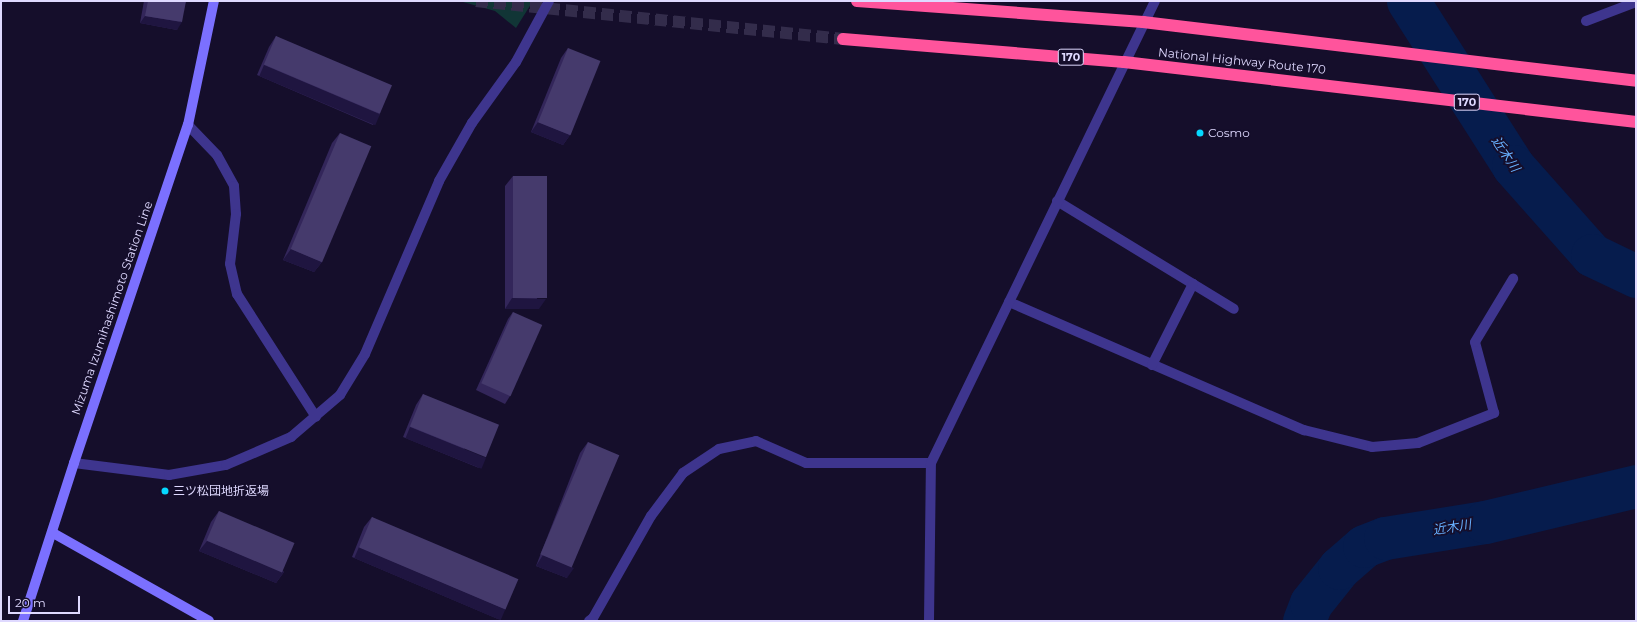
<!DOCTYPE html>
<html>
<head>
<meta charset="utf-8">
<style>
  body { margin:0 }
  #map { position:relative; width:1637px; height:622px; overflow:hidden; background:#150e2b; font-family:Montserrat,"Noto Sans JP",sans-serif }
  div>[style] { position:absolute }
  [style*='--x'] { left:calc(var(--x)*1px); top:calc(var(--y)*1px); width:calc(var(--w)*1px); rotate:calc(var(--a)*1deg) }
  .green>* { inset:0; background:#113536 }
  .river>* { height:43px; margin:-21.5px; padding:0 21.5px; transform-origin:21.5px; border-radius:21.5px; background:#061c4d }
  .highway-tunnel>* { height:12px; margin-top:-6px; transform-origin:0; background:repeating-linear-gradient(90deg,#332c4b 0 12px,transparent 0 18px) }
  .street>* { height:10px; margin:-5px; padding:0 5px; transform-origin:5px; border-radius:5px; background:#3e358e }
  .secondary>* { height:10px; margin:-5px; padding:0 5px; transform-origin:5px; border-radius:5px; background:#7b70ff }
  .highway>* { height:12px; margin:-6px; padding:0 6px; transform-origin:6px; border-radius:6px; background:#ff549c }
  .wall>* { inset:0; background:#33265a }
  .shaded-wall>* { inset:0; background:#1f1540; transform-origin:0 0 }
  .building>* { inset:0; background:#453a6c; transform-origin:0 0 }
  .dots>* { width:11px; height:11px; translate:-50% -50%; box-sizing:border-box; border:2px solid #150e2b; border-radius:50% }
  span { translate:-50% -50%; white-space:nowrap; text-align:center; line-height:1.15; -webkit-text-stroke:3.5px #150e2b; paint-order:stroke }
  .shield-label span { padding:1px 3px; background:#150e2b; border:1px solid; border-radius:3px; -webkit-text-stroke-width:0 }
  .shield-label { font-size:11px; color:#dfd9ff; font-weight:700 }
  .street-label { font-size:12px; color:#dfd9ff }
  .poi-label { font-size:12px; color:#dfd9ff }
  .left { translate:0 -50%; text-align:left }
  .water-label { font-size:13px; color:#67b0ff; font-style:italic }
  .frame { position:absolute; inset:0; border:2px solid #dfd9ff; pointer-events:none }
  .scale { position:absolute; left:8px; top:596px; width:72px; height:18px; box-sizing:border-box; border:2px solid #dfd9ff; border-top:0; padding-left:5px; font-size:12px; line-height:14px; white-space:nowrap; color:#dfd9ff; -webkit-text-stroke:3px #150e2b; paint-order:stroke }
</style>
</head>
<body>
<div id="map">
  <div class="green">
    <i style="clip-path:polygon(533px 1px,516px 28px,495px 11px,463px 2px)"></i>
  </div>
  <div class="river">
    <i style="--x:1408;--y:1;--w:196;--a:57.5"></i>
    <i style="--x:1513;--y:166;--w:119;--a:48.4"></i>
    <i style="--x:1592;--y:255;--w:49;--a:25.5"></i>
    <i style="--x:1304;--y:621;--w:19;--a:-69"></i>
    <i style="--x:1311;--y:603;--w:45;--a:-51.3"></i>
    <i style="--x:1339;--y:568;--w:33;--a:-41"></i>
    <i style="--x:1364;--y:546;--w:22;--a:-21"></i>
    <i style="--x:1385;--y:538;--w:101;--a:-9.1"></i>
    <i style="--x:1485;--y:522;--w:155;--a:-13.4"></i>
  </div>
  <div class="highway-tunnel">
    <i style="--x:476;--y:1;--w:369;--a:5.9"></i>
  </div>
  <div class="street">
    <i style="--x:1586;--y:21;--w:53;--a:-20.8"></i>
    <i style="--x:188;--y:125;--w:42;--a:46"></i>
    <i style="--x:217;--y:155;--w:35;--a:61"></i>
    <i style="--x:234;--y:186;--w:28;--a:86"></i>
    <i style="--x:236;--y:214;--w:50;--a:96.8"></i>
    <i style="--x:230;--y:264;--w:31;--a:77"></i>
    <i style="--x:237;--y:294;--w:146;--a:57.3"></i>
    <i style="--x:1057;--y:201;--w:207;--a:31.4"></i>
    <i style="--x:1009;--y:302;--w:322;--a:23.5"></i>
    <i style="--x:1304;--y:430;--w:70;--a:14"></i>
    <i style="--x:1372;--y:447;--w:46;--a:-5"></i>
    <i style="--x:1418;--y:443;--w:82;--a:-21.5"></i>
    <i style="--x:1494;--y:413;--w:73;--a:-105"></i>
    <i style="--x:1475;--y:342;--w:74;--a:-58.9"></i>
    <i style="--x:1152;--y:365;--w:91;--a:-63.2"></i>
    <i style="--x:74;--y:463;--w:96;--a:7.2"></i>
    <i style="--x:169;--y:475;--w:58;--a:-10"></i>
    <i style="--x:226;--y:465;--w:71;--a:-23.3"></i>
    <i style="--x:291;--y:437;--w:65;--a:-40.6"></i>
    <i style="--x:340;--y:395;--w:48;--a:-58.6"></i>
    <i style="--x:365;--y:354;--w:188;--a:-66.8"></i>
    <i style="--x:439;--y:181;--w:67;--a:-60.4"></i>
    <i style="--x:472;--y:123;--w:75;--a:-54.2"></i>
    <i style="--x:516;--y:62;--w:69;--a:-61.6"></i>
    <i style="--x:589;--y:621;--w:5;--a:-37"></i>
    <i style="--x:593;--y:618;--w:117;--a:-60.4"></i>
    <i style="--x:651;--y:516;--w:54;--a:-53.3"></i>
    <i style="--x:683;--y:473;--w:43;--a:-33.7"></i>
    <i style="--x:719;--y:449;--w:38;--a:-12"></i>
    <i style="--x:756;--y:441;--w:55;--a:23.7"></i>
    <i style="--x:806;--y:463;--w:125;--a:0"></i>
    <i style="--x:929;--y:621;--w:158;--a:-89.3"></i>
    <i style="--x:931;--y:463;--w:513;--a:-64.13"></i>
  </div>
  <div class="secondary">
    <i style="--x:53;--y:533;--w:179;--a:29.4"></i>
    <i style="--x:23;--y:621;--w:166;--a:-72.1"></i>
    <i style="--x:74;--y:463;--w:357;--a:-71.4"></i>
    <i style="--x:188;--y:125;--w:127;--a:-78.2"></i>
  </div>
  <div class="highway">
    <i style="--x:857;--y:1;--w:287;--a:4.2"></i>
    <i style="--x:1143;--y:22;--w:497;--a:6.8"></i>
    <i style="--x:843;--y:39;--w:282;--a:4.7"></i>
    <i style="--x:1124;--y:62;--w:516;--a:6.68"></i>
  </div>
  <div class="wall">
    <i style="clip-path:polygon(144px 1px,186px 1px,177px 30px,140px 23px)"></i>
    <i style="clip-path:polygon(276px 36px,380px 114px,373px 125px,257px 75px,269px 47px)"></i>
    <i style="clip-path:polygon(568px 48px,570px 135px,563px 145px,531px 132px,561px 58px)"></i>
    <i style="clip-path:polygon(340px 133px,322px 262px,314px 272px,283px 260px,332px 143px)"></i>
    <i style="clip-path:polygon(513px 176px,539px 309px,505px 309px,505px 186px)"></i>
    <i style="clip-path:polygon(513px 312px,510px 396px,505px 404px,476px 390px,508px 319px)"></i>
    <i style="clip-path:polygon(423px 394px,479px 468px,403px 437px,416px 405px)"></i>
    <i style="clip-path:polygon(588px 442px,567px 578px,536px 566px,580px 453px)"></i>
    <i style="clip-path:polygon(219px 511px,284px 572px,276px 583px,199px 551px,211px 522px)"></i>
    <i style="clip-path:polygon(372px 517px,505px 609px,498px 619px,352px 557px,364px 527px)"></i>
  </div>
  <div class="shaded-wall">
    <i style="clip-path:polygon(145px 16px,182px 22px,177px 30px,140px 23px)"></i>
    <i style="left:264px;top:65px;width:126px;height:12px;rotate:23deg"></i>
    <i style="clip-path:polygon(538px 122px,570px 135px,563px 145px,531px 132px)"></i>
    <i style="clip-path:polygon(291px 249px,322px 262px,314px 272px,283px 260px)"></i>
    <i style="clip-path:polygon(512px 298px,546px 299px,539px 309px,505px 309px)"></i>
    <i style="left:410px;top:427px;width:82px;height:12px;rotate:22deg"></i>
    <i style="clip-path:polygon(207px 541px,284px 572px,276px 583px,199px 551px)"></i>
    <i style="left:359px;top:547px;width:159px;height:12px;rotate:23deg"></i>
    <i style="clip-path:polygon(543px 555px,574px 568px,567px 578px,536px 566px)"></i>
  </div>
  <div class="building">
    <i style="clip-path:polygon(148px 1px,186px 1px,182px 22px,145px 16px)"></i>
    <i style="left:276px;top:36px;width:126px;height:31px;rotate:23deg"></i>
    <i style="left:568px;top:48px;width:35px;height:80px;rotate:22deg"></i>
    <i style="left:340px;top:133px;width:34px;height:126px;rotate:23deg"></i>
    <i style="left:513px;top:176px;width:34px;height:122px"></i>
    <i style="left:513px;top:312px;width:32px;height:78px;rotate:24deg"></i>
    <i style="left:423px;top:394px;width:82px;height:35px;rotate:22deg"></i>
    <i style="left:588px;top:442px;width:34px;height:122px;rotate:23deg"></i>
    <i style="left:219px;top:511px;width:82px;height:32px;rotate:23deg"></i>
    <i style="left:372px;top:517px;width:159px;height:33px;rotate:23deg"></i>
  </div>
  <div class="dots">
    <i style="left:1200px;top:133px;background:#05d8ff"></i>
    <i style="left:165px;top:491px;background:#05d8ff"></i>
  </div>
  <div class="shield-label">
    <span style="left:1071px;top:57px">170</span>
    <span style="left:1467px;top:102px">170</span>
  </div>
  <div class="street-label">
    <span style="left:1242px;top:61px;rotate:6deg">National Highway Route 170</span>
    <span style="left:112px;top:308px;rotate:-71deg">Mizuma Izumihashimoto Station Line</span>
  </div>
  <div class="poi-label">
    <span class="left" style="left:1208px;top:133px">Cosmo</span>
    <span class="left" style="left:173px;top:491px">三ツ松団地折返場</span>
  </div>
  <div class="water-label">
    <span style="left:1506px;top:154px;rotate:56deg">近木川</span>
    <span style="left:1452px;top:527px;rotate:-9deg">近木川</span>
  </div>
  <div class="frame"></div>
  <div class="scale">20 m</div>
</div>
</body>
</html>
